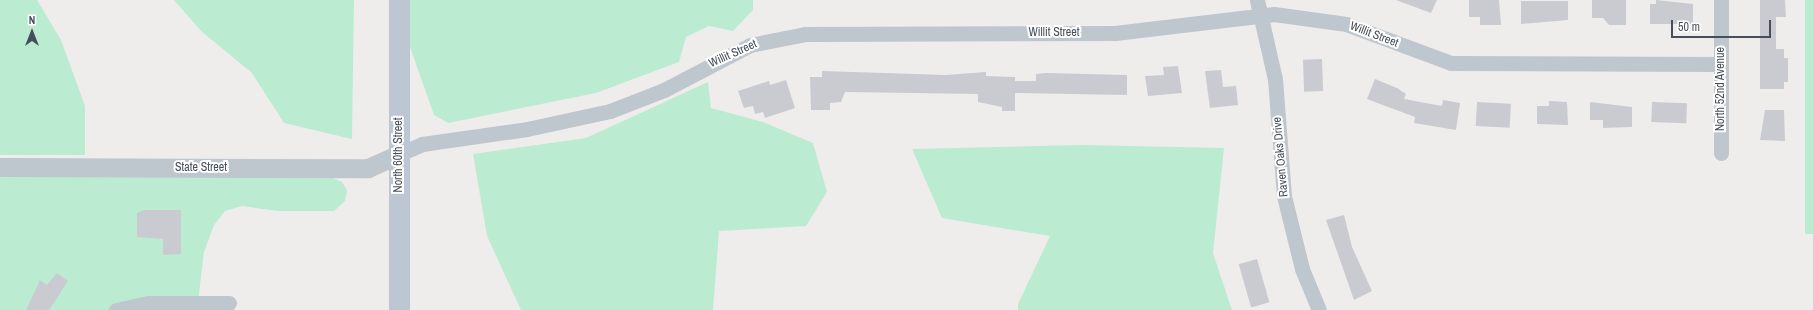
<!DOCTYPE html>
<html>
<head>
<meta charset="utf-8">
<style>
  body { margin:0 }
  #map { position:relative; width:1813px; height:310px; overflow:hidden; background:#efecec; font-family:"Archivo Narrow",sans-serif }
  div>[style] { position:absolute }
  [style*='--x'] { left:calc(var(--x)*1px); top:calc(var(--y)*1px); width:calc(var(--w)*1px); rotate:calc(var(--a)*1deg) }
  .green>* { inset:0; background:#bbecd1; transform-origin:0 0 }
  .building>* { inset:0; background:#cacbd1; transform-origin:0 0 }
  .minor>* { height:15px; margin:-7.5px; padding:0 7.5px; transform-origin:7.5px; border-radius:7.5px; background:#bec6ce }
  .tertiary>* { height:19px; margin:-9.5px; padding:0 9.5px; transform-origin:9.5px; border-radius:9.5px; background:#bec6ce }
  .secondary>* { height:21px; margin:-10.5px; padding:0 10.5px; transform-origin:10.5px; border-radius:10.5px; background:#bdc7d3 }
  span { translate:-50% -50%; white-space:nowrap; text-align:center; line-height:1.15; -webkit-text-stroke:4px #fff; paint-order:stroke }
  .street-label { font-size:12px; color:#464f59 }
  .north { position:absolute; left:12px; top:12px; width:40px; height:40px; -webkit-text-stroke:3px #fff; paint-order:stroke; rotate:0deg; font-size:11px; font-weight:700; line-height:16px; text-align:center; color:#464f59 }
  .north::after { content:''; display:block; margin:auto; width:14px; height:18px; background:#464f59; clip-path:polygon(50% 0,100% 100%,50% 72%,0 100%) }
  .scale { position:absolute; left:1671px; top:20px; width:100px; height:18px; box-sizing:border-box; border:2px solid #464f59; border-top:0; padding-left:5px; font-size:12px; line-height:14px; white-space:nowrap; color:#464f59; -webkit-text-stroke:3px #fff; paint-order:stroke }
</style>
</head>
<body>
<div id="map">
  <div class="green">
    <i style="clip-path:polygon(0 0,37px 0,61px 40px,85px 106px,85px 155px,0 155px)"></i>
    <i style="clip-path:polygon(174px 0,354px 0,352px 139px,284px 123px,252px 73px,201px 31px)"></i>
    <i style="clip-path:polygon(410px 0,753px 0,753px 10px,733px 31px,709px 26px,686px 37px,679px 62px,596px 93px,448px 123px,434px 115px,410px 47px)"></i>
    <i style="left:1805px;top:0;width:8px;height:234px"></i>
    <i style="clip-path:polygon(708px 82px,711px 108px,763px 122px,813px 143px,827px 192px,806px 226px,719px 231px,713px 310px,521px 310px,487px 236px,473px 154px,586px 138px)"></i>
    <i style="clip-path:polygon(1081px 145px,1224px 148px,1213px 253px,1232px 310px,1018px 310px,1018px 304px,1050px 236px,942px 218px,912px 149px)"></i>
    <i style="clip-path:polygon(0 174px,333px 178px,342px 182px,347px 190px,345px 201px,334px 211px,278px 211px,242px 206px,225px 211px,214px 225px,204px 252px,197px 310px,0 310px)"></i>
  </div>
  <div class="building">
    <i style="clip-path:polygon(1396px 0,1437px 0,1431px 13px)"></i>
    <i style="clip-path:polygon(1469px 0,1499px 0,1501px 25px,1480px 25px,1480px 17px,1469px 17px)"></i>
    <i style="clip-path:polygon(1592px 0,1626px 0,1626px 25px,1609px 25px,1603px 18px,1592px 18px)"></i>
    <i style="clip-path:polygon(1656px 0,1693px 4px,1693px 24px,1650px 24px,1650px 4px,1656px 4px)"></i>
    <i style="clip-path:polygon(1760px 0,1785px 0,1786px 17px,1776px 17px,1776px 49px,1784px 49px,1784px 58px,1788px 58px,1788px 82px,1784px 82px,1784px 89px,1760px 89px)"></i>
    <i style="clip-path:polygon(1521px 1px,1568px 1px,1568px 20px,1521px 24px)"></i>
    <i style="left:1322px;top:59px;width:32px;height:19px;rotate:88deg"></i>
    <i style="clip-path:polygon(1178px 66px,1182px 93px,1148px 96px,1145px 76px,1164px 75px,1163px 67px)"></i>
    <i style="clip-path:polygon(1221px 70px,1223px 87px,1236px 86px,1238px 105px,1210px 108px,1205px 71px)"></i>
    <i style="clip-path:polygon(822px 71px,946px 75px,986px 72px,986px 76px,1015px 77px,1015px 81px,1036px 81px,1036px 74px,1046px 73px,1127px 75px,1127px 95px,1015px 93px,1015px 111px,1002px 111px,1002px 107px,978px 102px,978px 94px,845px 92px,841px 102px,830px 103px,830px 110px,811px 110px,810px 77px,822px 77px)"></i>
    <i style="clip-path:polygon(1375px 79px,1397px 88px,1406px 94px,1404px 99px,1442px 106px,1443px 100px,1460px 103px,1456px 130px,1414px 123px,1415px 117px,1367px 99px)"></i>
    <i style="clip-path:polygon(786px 80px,795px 108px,765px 118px,763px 112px,755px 114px,753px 106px,744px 108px,738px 91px,769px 81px,770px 85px)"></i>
    <i style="clip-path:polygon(1549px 101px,1567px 102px,1568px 125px,1537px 124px,1537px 106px,1549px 106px)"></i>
    <i style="left:1477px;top:102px;width:34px;height:24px;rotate:3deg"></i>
    <i style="clip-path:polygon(1590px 102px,1632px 107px,1632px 127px,1603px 128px,1603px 120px,1590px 120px)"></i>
    <i style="left:1652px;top:102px;width:35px;height:20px;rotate:2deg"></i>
    <i style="clip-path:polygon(1765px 110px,1784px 110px,1785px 141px,1760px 140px)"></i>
    <i style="clip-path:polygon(144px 210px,181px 210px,181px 254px,163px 255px,163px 239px,137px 237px,137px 213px)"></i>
    <i style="clip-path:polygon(1344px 215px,1352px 247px,1372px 291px,1354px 300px,1326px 220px)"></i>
    <i style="left:1257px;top:259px;width:45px;height:19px;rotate:74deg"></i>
    <i style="clip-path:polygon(57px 273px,68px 281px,49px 310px,26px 310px,40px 280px,47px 285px)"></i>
  </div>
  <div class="minor">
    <i style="--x:1257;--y:0;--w:81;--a:77.2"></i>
    <i style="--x:1275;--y:79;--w:117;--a:85.6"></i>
    <i style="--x:1284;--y:196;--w:75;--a:76.1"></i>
    <i style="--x:1302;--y:269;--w:44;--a:67.5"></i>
    <i style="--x:1721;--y:0;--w:153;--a:90"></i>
    <i style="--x:399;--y:154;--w:25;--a:-23"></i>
    <i style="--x:422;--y:144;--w:106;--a:-8.1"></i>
    <i style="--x:527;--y:129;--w:85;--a:-12.2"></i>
    <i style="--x:610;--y:111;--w:58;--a:-21.3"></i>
    <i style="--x:664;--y:90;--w:97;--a:-27.6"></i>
    <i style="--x:750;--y:45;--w:56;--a:-11.3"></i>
    <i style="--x:805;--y:34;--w:310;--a:-0.2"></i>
    <i style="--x:1115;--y:33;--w:160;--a:-6.8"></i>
    <i style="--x:1274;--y:14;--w:73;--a:7.9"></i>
    <i style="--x:1346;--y:24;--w:112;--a:20.4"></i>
    <i style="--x:1451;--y:63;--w:270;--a:0.2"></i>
    <i style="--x:116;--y:310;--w:34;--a:-12"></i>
    <i style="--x:149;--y:303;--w:80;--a:0"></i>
  </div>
  <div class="tertiary">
    <i style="--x:0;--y:167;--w:368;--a:0.2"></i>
    <i style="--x:368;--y:168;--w:34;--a:-24"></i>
  </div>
  <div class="secondary">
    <i style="--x:399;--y:310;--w:310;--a:-90"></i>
  </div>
  <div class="street-label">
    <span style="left:1054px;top:33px">Willit Street</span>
    <span style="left:1374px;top:35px;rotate:21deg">Willit Street</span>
    <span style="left:733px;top:54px;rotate:-24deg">Willit Street</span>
    <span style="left:1721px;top:89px;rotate:-90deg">North 52nd Avenue</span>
    <span style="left:399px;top:155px;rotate:-90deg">North 60th Street</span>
    <span style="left:1281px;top:157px;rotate:-95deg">Raven Oaks Drive</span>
    <span style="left:201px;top:168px">State Street</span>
  </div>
  <div class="north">N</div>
  <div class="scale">50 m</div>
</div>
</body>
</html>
